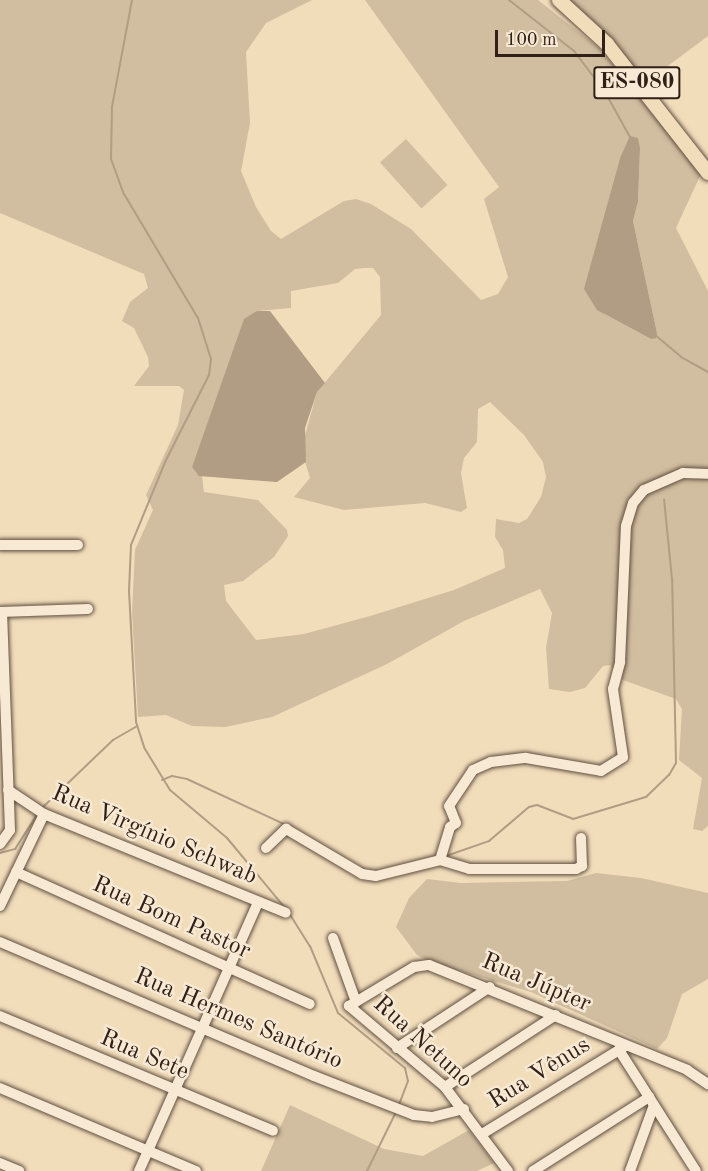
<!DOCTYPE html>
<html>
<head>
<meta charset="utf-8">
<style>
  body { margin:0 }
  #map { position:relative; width:708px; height:1171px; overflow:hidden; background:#f2ddbb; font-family:"Old Standard TT",serif }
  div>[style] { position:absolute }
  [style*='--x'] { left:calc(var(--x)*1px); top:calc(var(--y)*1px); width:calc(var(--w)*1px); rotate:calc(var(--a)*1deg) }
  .green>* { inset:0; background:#d1bd9f; transform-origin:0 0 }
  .water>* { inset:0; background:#b09d84 }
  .stream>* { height:2px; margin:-1px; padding:0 1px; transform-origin:1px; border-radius:1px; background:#b09d84 }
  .roads { filter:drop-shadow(0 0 2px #604f41) drop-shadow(0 0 2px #604f41) }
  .minor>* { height:10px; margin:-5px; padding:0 5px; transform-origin:5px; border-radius:5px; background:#f7e9d3 }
  .major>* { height:14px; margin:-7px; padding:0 7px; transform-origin:7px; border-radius:7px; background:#f2ddbb }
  span { translate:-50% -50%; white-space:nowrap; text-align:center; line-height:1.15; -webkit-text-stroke:5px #f7e9d3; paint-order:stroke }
  .shield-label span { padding:2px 4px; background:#f7e9d3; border:2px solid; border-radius:4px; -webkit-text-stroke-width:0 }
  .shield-label { font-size:22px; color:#302018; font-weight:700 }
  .street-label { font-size:24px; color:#302018 }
  .scale { position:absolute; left:495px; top:30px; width:110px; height:27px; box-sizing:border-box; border:3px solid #302018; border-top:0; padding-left:8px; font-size:18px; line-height:21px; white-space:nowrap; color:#302018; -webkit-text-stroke:4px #f7e9d3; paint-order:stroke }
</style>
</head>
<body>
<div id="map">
  <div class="green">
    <i style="clip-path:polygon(evenodd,0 0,312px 0,266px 23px,246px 52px,250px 123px,241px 171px,256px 207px,271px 231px,281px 239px,344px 201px,356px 199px,371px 204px,411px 229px,481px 300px,498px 294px,508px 277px,484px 199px,499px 187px,365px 0,538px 0,600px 49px,701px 174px,676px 228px,708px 291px,708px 826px,702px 831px,693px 829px,702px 778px,679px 760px,682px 709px,676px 699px,623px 680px,610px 665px,603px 666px,585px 688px,570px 692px,549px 689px,546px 648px,552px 613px,540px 589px,464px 621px,387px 664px,272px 717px,225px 727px,192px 726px,166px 715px,138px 717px,132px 613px,135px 550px,153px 510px,146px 495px,178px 425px,184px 390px,179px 386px,134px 386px,149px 366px,148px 357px,134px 328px,122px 321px,130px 302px,148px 288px,144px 274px,0 213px,0 0,640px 149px,638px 202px,633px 221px,657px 333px,651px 339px,606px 315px,585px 289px,620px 158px,640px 149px,0 0,364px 268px,373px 268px,380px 277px,381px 315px,317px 392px,304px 439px,304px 458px,310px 478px,294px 497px,344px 510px,425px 503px,461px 512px,467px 508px,461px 473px,464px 458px,477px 442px,478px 409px,490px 402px,524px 435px,543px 462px,546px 477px,541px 497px,527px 519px,519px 523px,496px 519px,495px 537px,503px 550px,505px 568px,454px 590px,370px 616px,304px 634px,256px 640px,226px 601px,224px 585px,243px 581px,274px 557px,288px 536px,287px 530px,258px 500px,204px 492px,202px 476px,192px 467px,257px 311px,291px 308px,291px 291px,338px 283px,355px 269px,364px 268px)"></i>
    <i style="clip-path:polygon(567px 0,708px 0,708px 36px,645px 83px)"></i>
    <i style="left:406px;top:139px;width:62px;height:35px;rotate:48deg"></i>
    <i style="clip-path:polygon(596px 873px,641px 878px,708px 893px,708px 979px,682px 994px,667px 1038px,657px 1049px,531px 992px,430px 962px,417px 955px,396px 927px,409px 898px,427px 879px,461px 883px,567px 881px)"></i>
    <i style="clip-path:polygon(290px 1105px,384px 1149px,423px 1156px,469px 1130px,494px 1163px,477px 1171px,261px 1171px)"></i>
  </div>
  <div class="water">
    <i style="clip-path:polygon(630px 136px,638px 138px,640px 149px,638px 202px,633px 221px,657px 333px,656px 338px,651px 339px,597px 310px,584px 289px,620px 158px)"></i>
    <i style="clip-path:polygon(257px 311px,270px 311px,325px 383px,317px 392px,305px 428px,306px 462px,277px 482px,199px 476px,192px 467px,244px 319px)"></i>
  </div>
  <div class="stream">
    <i style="--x:132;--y:0;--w:109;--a:100.6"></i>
    <i style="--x:112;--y:107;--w:52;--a:91.1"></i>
    <i style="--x:111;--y:159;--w:37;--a:70"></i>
    <i style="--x:124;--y:194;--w:144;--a:59.2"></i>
    <i style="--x:198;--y:318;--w:43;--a:72.4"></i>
    <i style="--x:211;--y:359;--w:16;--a:97"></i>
    <i style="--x:209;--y:375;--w:95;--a:116.8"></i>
    <i style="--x:166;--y:460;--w:92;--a:112.4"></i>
    <i style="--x:131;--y:545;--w:46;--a:92.5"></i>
    <i style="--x:129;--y:591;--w:131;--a:86.9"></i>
    <i style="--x:136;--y:722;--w:28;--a:72"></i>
    <i style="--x:145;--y:749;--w:48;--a:58.6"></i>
    <i style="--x:170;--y:790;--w:75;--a:40.1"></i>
    <i style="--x:227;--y:838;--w:92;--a:50.3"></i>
    <i style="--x:509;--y:0;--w:83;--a:38.1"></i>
    <i style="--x:574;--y:51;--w:51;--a:52.9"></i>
    <i style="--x:605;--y:92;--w:54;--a:61"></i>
    <i style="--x:654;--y:334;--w:35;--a:40"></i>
    <i style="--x:681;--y:357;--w:31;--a:29"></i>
    <i style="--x:162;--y:780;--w:11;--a:-22"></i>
    <i style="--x:172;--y:776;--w:15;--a:11"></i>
    <i style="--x:187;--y:779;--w:109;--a:24.9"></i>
    <i style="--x:42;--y:808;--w:98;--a:-43.8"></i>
    <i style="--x:113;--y:740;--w:28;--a:-30"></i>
    <i style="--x:0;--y:853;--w:16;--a:-15"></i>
    <i style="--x:15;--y:849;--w:40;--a:-57.1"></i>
    <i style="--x:446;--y:856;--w:46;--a:-19.2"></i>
    <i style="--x:489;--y:841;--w:52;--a:-40.4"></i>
    <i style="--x:529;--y:807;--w:8;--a:-14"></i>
    <i style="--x:537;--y:805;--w:39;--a:21"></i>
    <i style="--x:573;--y:819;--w:76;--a:-16.8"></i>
    <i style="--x:646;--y:797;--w:32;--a:-44"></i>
    <i style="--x:669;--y:775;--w:14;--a:-60"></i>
    <i style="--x:676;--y:763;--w:184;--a:-91.2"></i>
    <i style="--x:672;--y:579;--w:80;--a:-95.7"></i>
    <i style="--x:289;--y:913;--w:39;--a:58"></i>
    <i style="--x:310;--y:946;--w:73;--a:67.3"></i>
    <i style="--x:338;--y:1013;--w:87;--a:39.4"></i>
    <i style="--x:405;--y:1068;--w:13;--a:77"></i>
    <i style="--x:408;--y:1081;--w:26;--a:111"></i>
    <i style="--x:367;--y:1171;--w:66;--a:-63.8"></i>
  </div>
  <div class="roads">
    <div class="minor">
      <i style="--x:0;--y:545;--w:78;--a:0"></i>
      <i style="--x:0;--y:612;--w:88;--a:-2"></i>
      <i style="--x:8;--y:790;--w:43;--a:33.7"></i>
      <i style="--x:44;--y:814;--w:261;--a:22.2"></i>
      <i style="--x:0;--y:844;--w:17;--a:-54"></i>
      <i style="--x:10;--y:830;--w:218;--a:-92.1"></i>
      <i style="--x:266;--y:848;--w:28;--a:-44"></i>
      <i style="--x:286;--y:829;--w:88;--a:30.6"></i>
      <i style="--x:362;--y:874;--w:14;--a:8"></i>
      <i style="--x:376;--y:876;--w:66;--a:-14"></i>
      <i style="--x:440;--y:860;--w:30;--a:17"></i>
      <i style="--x:469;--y:869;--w:107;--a:0"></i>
      <i style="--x:576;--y:869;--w:7;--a:-27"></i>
      <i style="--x:582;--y:866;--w:28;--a:-92"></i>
      <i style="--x:440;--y:860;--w:34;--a:-73"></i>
      <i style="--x:450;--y:827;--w:7;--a:-34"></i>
      <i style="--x:456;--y:823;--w:18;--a:-112"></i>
      <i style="--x:449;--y:806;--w:43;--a:-56.3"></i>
      <i style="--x:473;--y:770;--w:20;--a:-24"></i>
      <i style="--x:491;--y:762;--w:35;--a:-7"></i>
      <i style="--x:526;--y:758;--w:76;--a:9.8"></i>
      <i style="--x:601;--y:771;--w:26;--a:-32"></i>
      <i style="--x:623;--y:757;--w:69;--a:-98.4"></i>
      <i style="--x:613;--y:689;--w:28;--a:-75"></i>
      <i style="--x:620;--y:662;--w:136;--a:-87.5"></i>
      <i style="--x:626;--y:526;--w:24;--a:-73"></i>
      <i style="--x:633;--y:503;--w:17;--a:-50"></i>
      <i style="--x:644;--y:490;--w:43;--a:-23.6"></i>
      <i style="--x:683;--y:473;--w:25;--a:2"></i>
      <i style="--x:16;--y:872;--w:322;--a:24.2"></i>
      <i style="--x:0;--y:906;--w:102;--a:-64.4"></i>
      <i style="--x:333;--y:938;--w:68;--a:70.2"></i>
      <i style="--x:0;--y:942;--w:341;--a:23.1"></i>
      <i style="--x:314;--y:1076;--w:107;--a:21.3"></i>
      <i style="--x:414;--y:1115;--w:18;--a:6"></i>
      <i style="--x:432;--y:1117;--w:33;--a:-14"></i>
      <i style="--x:0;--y:1016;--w:296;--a:22.8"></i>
      <i style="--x:624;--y:1047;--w:6;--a:149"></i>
      <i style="--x:619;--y:1050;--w:143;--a:57.5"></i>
      <i style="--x:397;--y:1048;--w:111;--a:-33.3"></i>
      <i style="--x:445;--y:1087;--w:132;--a:-33"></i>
      <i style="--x:0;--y:1088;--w:213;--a:23"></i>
      <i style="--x:482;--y:1134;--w:161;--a:-31.5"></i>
      <i style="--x:0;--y:1163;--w:21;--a:23"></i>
      <i style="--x:139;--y:1171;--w:293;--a:-66.1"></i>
      <i style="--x:508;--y:1171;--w:105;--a:-126.9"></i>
      <i style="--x:445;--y:1087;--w:126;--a:-139.8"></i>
      <i style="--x:349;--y:1006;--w:76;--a:-31"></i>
      <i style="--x:414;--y:967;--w:15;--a:-8"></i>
      <i style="--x:429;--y:965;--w:279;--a:22.1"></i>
      <i style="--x:687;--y:1070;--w:25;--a:34"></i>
      <i style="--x:533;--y:1171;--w:138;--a:-32.5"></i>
      <i style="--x:630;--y:1171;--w:70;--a:-70"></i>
    </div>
    <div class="major">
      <i style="--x:559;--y:0;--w:65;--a:42.5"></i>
      <i style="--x:607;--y:44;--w:164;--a:51.9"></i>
    </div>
  </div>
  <div class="shield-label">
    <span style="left:637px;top:83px">ES-080</span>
  </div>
  <div class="street-label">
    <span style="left:154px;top:836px;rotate:23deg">Rua Virgínio Schwab</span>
    <span style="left:171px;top:919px;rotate:24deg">Rua Bom Pastor</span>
    <span style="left:536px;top:984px;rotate:23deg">Rua Júpter</span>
    <span style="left:238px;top:1020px;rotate:23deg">Rua Hermes Santório</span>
    <span style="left:422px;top:1043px;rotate:42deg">Rua Netuno</span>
    <span style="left:144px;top:1056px;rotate:23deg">Rua Sete</span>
    <span style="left:540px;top:1074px;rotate:-32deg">Rua Vênus</span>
  </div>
  <div class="scale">100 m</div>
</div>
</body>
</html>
